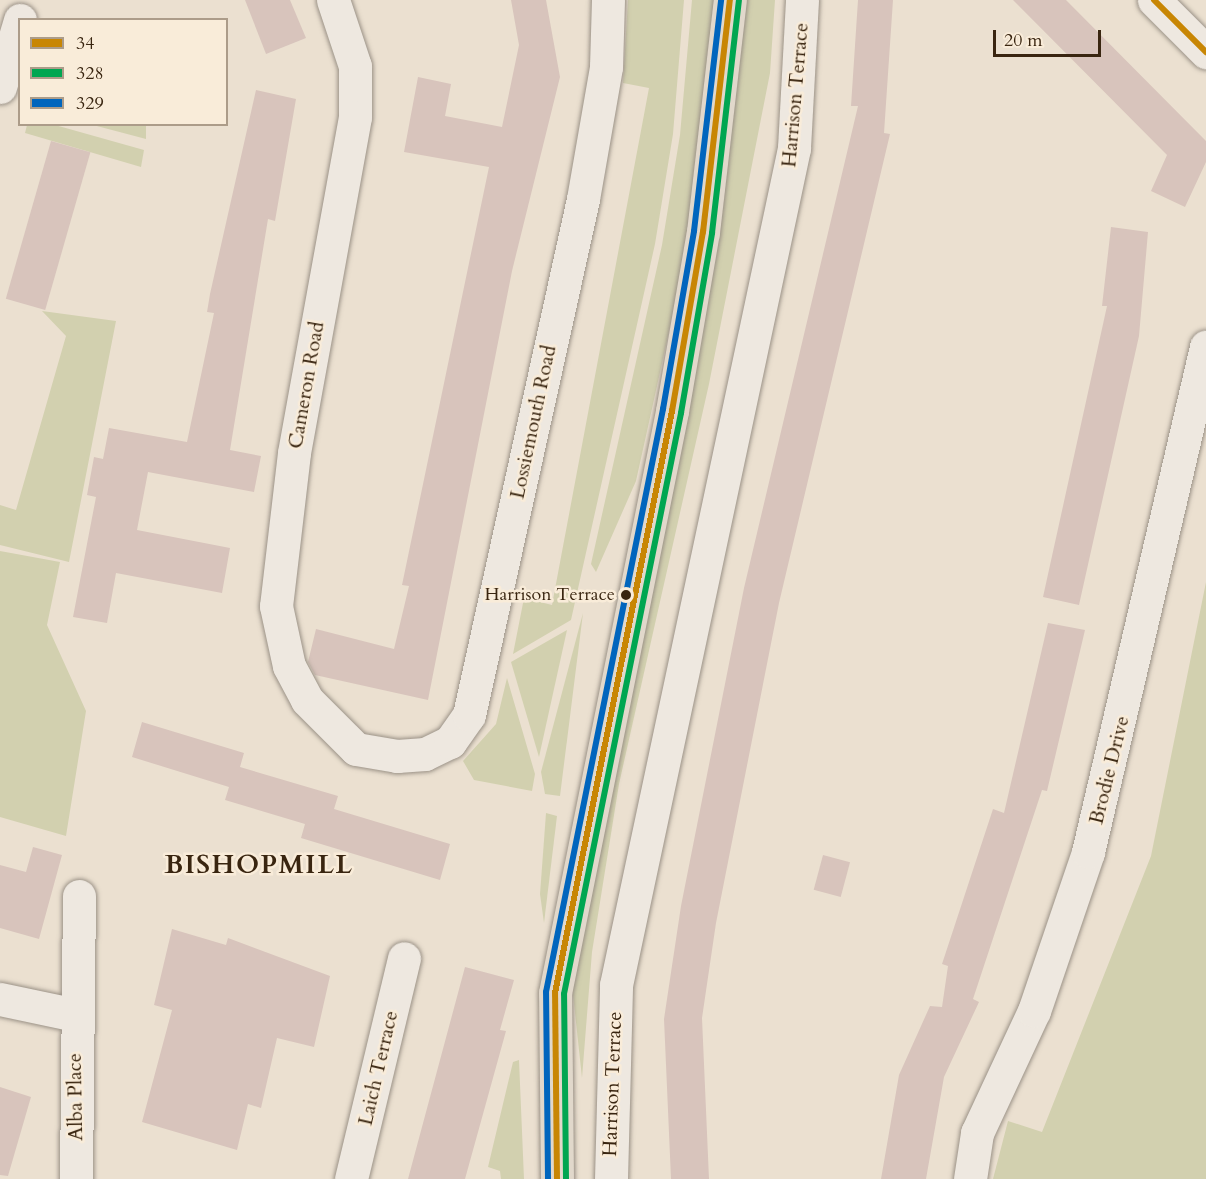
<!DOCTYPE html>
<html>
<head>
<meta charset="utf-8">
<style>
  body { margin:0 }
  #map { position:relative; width:1206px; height:1179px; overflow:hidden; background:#ebe0d0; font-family:Cardo,serif }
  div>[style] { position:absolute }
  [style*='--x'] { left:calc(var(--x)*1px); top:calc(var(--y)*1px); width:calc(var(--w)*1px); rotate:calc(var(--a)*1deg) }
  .green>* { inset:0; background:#d2d0af }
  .building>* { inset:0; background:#d8c4bc; transform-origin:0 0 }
  .roads { filter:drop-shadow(0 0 2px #9b9287) drop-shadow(0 0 2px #9b9287) }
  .minor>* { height:33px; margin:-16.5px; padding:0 16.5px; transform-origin:16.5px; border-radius:16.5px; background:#eee8e0 }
  .major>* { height:33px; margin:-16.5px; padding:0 16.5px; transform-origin:16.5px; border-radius:16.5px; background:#e1d8cb }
  .bus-1>* { height:6px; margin:-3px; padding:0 3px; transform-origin:3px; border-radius:3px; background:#c88604 }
  .bus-2>* { height:6px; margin:-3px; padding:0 3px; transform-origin:3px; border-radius:3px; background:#00a651 }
  .bus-3>* { height:6px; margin:-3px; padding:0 3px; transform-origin:3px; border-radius:3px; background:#0065bd }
  .dots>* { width:16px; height:16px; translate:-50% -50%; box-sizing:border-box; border:3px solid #f9ecd9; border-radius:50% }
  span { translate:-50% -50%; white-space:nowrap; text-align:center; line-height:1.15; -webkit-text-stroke:5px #f9ecd9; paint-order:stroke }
  .bus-label { font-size:18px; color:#392510 }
  .right { translate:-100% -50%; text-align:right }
  .street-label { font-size:20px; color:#392510 }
  .district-label { font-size:26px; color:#392510; font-weight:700; letter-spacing:1.5px }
  .legend { position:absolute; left:18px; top:18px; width:210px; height:108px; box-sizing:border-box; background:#f9ecd9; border:2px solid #ac9c89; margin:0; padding:8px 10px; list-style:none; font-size:18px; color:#392510 }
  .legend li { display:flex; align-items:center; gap:12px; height:30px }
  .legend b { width:30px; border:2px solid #ac9c89 }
  .scale { position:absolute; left:993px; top:30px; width:108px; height:27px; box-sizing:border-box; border:3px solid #392510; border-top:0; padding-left:8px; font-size:18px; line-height:21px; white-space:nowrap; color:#392510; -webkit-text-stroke:4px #f9ecd9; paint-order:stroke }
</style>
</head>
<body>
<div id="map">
  <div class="green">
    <i style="clip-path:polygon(628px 0,684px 0,673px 134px,655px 244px,571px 620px,513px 654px,524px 598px,552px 605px,649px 88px,623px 83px)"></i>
    <i style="clip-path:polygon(692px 0,718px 0,687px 250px,636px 481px,596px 572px,591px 564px,662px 245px,680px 135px)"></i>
    <i style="clip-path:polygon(745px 0,775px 0,770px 73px,709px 384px,619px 784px,592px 952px,582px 1078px,572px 985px,722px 212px)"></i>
    <i style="clip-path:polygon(27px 125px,55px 125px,144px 150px,141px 167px,25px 133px)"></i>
    <i style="clip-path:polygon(146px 125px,146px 139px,93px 125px,146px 124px)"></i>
    <i style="clip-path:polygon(42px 311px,116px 321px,69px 562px,0 545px,0 505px,16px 510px,66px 336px)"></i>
    <i style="clip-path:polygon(0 551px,60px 562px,47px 625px,86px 711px,66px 836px,0 817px)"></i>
    <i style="clip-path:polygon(1206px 582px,1206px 1179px,993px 1179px,1008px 1121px,1042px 1132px,1151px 856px)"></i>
    <i style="clip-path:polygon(583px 613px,560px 796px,545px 794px,541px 772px)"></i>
    <i style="clip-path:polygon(567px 630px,539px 757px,511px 662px)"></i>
    <i style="clip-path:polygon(507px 678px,535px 774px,532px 791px,474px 780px,463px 761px,496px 724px)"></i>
    <i style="clip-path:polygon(546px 813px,557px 816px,544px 923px,540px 894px)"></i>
    <i style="clip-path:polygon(519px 1060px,524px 1179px,501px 1179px,500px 1171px,488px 1167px,513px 1062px)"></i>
  </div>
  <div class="building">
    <i style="clip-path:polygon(245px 0,290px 0,306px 38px,266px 54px)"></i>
    <i style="clip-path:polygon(511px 0,546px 0,560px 77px,512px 271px,428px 700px,315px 675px,308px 662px,316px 629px,394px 649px,409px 586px,402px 585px,489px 167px,404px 152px,418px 77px,451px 84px,445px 116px,502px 127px,519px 45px)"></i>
    <i style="clip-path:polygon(858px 0,893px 0,884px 133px,890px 134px,779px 603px,716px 923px,702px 1018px,709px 1179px,671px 1179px,664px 1019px,681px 906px,744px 588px,858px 106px,851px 106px)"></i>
    <i style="clip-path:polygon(1013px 0,1066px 0,1206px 141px,1206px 162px,1185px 207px,1151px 191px,1167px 155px)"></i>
    <i style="clip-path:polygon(256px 90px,296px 99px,275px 221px,268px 219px,230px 450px,261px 456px,254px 492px,148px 472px,137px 530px,230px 548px,222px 593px,116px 573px,107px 623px,73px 617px,96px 497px,87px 495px,94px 457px,103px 459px,109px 428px,187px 442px,214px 313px,207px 312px,210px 294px)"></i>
    <i style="left:51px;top:141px;width:41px;height:164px;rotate:16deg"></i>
    <i style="clip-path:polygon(1111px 227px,1148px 232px,1139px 336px,1079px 605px,1043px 597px,1107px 306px,1102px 306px)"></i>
    <i style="clip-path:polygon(1048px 623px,1085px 630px,1047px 791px,1042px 790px,973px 999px,979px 1002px,944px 1077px,926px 1179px,881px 1179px,899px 1075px,930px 1006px,942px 1007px,948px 966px,942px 964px,993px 809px,1004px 813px)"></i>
    <i style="clip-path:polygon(142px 722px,244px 753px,240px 767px,338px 796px,334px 809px,450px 844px,440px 880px,301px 838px,305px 824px,225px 800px,229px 787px,132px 757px)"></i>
    <i style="clip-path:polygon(33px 847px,62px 855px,39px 939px,0 928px,0 865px,26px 872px)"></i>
    <i style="left:823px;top:855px;width:28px;height:36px;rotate:15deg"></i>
    <i style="clip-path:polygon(172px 929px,226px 945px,228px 938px,330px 976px,314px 1047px,277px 1038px,261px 1108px,248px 1104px,237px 1150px,142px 1122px,172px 1010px,154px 1005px)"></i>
    <i style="clip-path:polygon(465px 967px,514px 980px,500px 1030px,506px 1031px,465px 1179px,408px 1179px)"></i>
    <i style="clip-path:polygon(0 1087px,31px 1097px,8px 1176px,0 1175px)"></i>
  </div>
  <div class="roads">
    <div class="minor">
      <i style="--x:333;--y:0;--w:70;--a:71.6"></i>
      <i style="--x:355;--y:66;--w:51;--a:90"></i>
      <i style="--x:355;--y:117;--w:341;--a:100.3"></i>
      <i style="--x:294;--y:453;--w:154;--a:96.7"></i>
      <i style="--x:276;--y:606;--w:61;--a:77.8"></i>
      <i style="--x:289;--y:666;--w:38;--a:62"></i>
      <i style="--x:307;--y:700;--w:69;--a:45"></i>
      <i style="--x:356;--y:749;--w:42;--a:9.7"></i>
      <i style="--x:397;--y:756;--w:28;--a:-4"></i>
      <i style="--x:425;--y:754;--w:28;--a:-26"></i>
      <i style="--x:450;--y:742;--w:33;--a:-55"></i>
      <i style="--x:469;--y:715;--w:528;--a:-77.54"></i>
      <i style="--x:583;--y:199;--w:134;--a:-80.1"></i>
      <i style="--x:606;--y:67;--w:67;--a:-88.3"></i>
      <i style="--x:1154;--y:0;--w:74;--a:45"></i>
      <i style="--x:0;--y:87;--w:70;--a:-73.4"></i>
      <i style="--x:0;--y:999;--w:78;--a:11.9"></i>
      <i style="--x:76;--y:1179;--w:283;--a:-89.4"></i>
      <i style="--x:351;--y:1179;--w:227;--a:-76.5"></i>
      <i style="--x:611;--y:1179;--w:194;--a:-88.5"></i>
      <i style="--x:616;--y:985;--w:856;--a:-77.99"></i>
      <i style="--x:794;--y:148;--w:148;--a:-86.9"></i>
      <i style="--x:970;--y:1179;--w:47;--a:-81.3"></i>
      <i style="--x:977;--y:1133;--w:135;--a:-65"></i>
      <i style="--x:1034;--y:1011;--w:168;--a:-71.2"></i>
      <i style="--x:1088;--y:852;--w:519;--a:-76.85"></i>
    </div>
    <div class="major">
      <i style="--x:557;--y:1179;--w:186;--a:-90.6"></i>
      <i style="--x:555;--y:993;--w:594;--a:-78.63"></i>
      <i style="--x:672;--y:411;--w:182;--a:-80.2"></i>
      <i style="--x:703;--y:232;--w:234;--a:-83.4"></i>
    </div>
  </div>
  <div class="bus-1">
    <i style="--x:1154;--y:0;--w:74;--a:45"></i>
    <i style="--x:557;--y:1179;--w:186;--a:-90.6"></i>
    <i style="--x:555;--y:993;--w:594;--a:-78.63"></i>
    <i style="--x:672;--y:411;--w:182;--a:-80.2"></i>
    <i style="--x:703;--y:232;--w:234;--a:-83.4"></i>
  </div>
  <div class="bus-2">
    <i style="--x:566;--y:1179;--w:185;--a:-90.6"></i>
    <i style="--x:564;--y:994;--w:593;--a:-78.61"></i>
    <i style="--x:681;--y:413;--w:183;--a:-80.2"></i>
    <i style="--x:712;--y:233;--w:234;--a:-83.4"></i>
  </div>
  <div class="bus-3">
    <i style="--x:548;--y:1179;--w:187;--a:-90.6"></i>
    <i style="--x:546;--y:992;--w:595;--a:-78.65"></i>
    <i style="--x:663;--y:409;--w:181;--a:-80.1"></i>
    <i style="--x:694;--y:231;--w:233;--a:-83.3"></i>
  </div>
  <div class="dots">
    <i style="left:626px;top:595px;background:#392510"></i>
  </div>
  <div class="bus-label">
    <span class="right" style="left:615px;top:595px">Harrison Terrace</span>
  </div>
  <div class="street-label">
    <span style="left:795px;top:95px;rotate:-85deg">Harrison Terrace</span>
    <span style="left:306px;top:385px;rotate:-80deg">Cameron Road</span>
    <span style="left:533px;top:422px;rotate:-78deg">Lossiemouth Road</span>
    <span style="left:1109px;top:770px;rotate:-76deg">Brodie Drive</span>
    <span style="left:378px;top:1068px;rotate:-77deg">Laich Terrace</span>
    <span style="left:612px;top:1084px;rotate:-88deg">Harrison Terrace</span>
    <span style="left:75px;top:1097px;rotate:-91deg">Alba Place</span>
  </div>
  <div class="district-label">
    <span style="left:259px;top:865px">BISHOPMILL</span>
  </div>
  <ul class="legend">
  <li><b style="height:8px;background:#c88604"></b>34</li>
  <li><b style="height:8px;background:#00a651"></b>328</li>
  <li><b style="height:8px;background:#0065bd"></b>329</li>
  </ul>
  <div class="scale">20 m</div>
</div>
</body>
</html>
